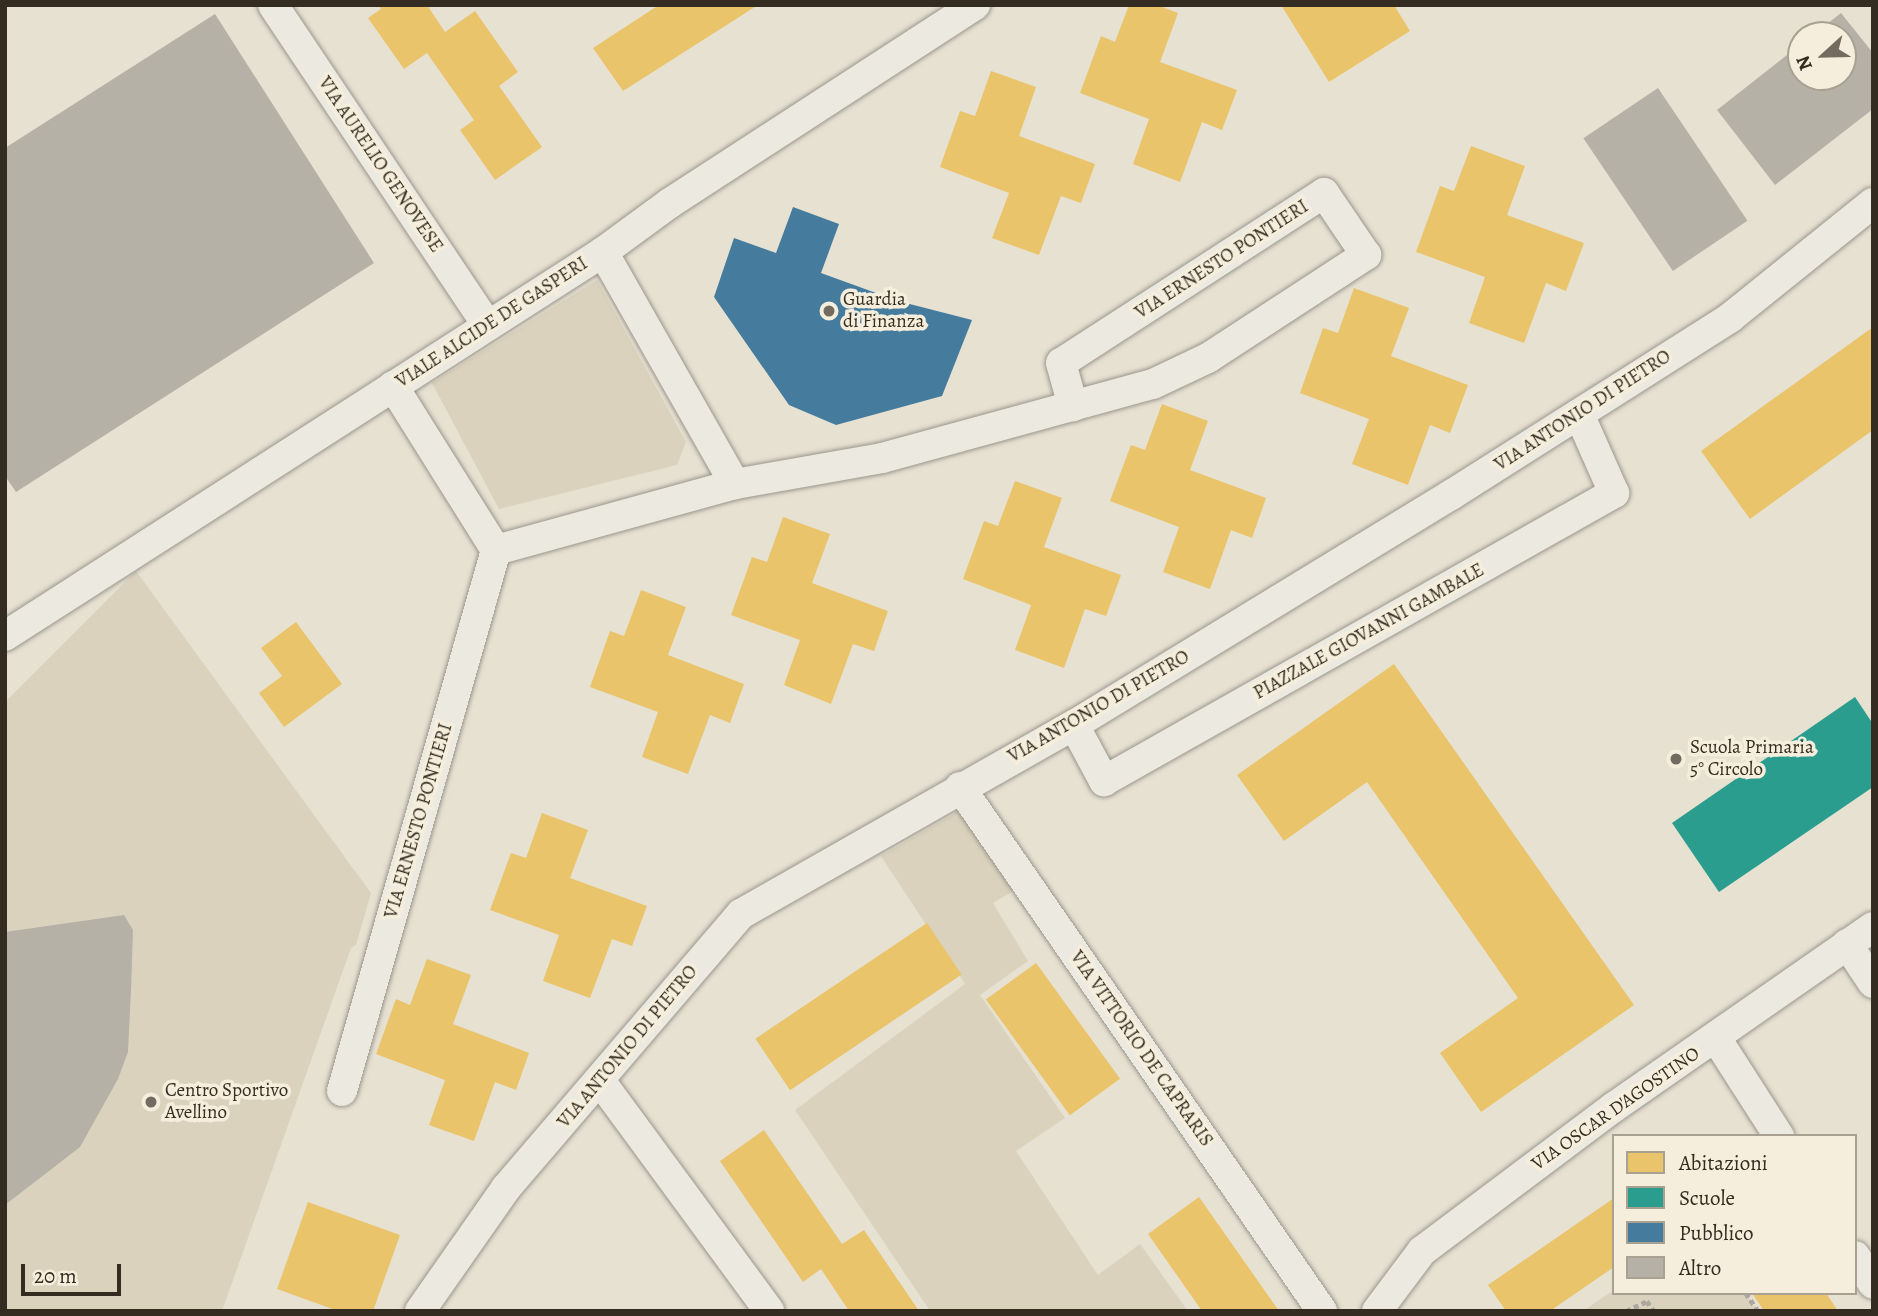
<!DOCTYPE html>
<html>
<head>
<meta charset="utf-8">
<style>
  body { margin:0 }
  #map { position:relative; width:1878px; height:1316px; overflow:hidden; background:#e7e1d2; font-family:Alegreya,serif }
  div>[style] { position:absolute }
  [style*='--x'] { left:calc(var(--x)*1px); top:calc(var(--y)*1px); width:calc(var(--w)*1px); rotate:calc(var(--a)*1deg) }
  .green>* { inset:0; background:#dad2bd }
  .homes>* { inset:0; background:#e9c46a; transform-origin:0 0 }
  .schools>* { inset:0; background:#2a9d8f }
  .public>* { inset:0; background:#457b9d }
  .building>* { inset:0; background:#b5b1a6; transform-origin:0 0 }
  .path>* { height:4.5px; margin-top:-2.25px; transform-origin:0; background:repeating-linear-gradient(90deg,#aca8a1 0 5px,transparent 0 8.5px) }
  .roads { filter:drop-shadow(0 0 2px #9b968c) drop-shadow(0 0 2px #9b968c) }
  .street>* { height:30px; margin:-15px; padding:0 15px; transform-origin:15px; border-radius:15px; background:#ece9e1 }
  .dots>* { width:19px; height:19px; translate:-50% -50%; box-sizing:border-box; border:4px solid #f5eedc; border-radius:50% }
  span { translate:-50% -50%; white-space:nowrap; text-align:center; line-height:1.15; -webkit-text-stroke:7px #f5eedc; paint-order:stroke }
  .street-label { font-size:19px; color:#352c21 }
  .poi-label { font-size:19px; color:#352c21 }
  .left { translate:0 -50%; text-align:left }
  .frame { position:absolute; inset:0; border:7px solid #352c21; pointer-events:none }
  .legend { position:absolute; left:1612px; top:1134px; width:245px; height:161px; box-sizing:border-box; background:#f5eedc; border:2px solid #a8a091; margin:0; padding:9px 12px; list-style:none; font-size:21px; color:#352c21 }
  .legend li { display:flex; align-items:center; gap:14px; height:35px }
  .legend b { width:35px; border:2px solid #a8a091 }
  .north { position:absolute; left:1787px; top:21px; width:70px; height:70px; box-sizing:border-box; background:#f5eedc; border:2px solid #a8a091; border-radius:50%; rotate:248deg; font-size:19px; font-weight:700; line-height:28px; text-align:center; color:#352c21 }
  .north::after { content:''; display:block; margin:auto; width:24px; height:32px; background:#736b5f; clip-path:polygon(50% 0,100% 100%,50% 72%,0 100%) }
  .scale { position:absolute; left:21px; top:1264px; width:100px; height:32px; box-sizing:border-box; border:4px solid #352c21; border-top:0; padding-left:9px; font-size:21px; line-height:24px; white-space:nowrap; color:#352c21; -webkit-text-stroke:5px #f5eedc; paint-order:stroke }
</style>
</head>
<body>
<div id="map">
  <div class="green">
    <i style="clip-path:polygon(597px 280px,686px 442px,677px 465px,499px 509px,432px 383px)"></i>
    <i style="clip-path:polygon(136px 571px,371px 893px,356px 945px,351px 948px,222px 1311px,5px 1311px,5px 702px)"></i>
    <i style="clip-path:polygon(961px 810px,1015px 890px,993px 903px,1028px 961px,980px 995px,1065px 1118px,1016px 1151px,1098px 1275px,1140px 1244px,1188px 1311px,930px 1311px,795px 1110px,965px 984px,881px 856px)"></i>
    <i style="clip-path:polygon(1614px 1290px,1614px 1293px,1746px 1293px,1758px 1311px,1583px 1311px)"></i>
  </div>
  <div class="homes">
    <i style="clip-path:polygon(378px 5px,427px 5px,445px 32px,475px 11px,518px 72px,499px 86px,542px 147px,495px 180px,460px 130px,474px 120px,427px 53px,404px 69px,368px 18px,381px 9px)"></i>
    <i style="clip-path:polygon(659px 5px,758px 5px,623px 91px,593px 48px)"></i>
    <i style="clip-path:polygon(1129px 5px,1157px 5px,1178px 13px,1160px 62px,1237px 90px,1222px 130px,1202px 122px,1180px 182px,1133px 164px,1149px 119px,1080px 93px,1101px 36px,1115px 42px)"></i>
    <i style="clip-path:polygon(1281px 5px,1394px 5px,1410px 31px,1329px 82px)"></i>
    <i style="clip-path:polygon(991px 71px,1036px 87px,1019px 136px,1095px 164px,1081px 203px,1061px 196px,1039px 255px,992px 238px,1009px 193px,940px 167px,960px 111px,975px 116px)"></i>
    <i style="clip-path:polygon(1471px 146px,1525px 166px,1507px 215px,1584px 243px,1566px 291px,1546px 283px,1524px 343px,1469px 323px,1485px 277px,1416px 252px,1440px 186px,1454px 191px)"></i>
    <i style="clip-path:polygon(1354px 288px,1409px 308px,1391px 356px,1468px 385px,1450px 433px,1430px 425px,1408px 485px,1352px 464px,1369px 419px,1300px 393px,1323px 328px,1338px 333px)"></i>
    <i style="clip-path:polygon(1873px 327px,1873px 430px,1750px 519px,1701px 451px)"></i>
    <i style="clip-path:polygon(1162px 404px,1208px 421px,1190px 470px,1266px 498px,1252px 538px,1231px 530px,1210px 589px,1163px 572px,1179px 527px,1110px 501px,1131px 445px,1145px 450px)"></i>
    <i style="clip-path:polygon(1015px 481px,1062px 498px,1044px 547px,1121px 575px,1106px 616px,1085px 609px,1064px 668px,1015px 650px,1031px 605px,963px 579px,984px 521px,998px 526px)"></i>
    <i style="clip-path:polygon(783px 517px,830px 534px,812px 583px,888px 611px,874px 651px,853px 644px,831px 704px,784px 685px,800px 640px,731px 615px,752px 557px,767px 562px)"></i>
    <i style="clip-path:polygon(641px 590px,686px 607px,668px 655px,744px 684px,730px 723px,710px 715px,688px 774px,642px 757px,658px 712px,590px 687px,610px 631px,624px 636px)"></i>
    <i style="clip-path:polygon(296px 622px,342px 684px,284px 727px,259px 693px,282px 676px,261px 648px)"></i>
    <i style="clip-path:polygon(1394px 664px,1634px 1005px,1481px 1112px,1440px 1053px,1518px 998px,1367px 782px,1284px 841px,1237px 775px)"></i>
    <i style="clip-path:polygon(542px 813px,588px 830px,570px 878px,647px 906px,632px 946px,612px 939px,590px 998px,543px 981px,559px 935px,490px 910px,511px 853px,526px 858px)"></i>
    <i style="left:927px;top:923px;width:62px;height:207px;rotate:56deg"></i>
    <i style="clip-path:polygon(427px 959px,471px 975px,453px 1024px,529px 1053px,516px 1090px,495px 1082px,474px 1141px,429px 1125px,445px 1080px,376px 1054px,396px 999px,410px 1005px)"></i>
    <i style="left:1036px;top:963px;width:143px;height:62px;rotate:54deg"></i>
    <i style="clip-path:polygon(764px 1130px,842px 1244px,864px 1230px,919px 1311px,849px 1311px,821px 1269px,803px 1282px,720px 1161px)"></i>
    <i style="clip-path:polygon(1199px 1197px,1279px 1311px,1202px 1311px,1148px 1234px)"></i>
    <i style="clip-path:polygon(1614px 1198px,1614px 1267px,1550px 1311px,1506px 1311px,1488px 1285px)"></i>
    <i style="clip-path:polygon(308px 1202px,400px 1235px,373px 1311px,338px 1311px,277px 1289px)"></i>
    <i style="clip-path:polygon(1752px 1293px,1826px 1293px,1838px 1311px,1764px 1311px)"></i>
  </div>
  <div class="schools">
    <i style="clip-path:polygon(1855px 697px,1873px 724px,1873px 787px,1719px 892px,1672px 823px)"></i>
  </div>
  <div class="public">
    <i style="clip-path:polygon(793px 207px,839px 224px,821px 273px,898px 301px,972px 320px,942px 396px,836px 425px,789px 405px,714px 297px,734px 238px,776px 253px)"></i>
  </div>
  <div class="building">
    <i style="clip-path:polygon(1841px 13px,1873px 53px,1873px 109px,1775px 185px,1717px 110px,1801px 44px,1801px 77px,1843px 77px,1843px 35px,1813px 35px)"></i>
    <i style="clip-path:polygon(215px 14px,374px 263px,16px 492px,5px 476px,5px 148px)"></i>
    <i style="left:1658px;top:88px;width:160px;height:90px;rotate:56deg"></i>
    <i style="clip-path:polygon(124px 915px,133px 930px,131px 990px,128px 1052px,118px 1079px,80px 1147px,5px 1205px,5px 932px)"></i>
  </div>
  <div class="path">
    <i style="--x:1746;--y:1293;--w:22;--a:56"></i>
    <i style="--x:1626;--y:1311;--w:23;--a:-25"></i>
    <i style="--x:1647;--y:1301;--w:12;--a:55"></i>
  </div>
  <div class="roads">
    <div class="street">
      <i style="--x:273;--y:5;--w:385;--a:56.2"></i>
      <i style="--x:603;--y:252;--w:267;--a:60.4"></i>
      <i style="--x:393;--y:386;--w:194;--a:57.9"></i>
      <i style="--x:5;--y:636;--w:711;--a:-32.71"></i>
      <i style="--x:603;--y:252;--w:83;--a:-36.2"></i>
      <i style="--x:670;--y:203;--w:364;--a:-33"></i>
      <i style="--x:1074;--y:725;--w:64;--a:61.8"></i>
      <i style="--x:1104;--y:781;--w:586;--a:-29.45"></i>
      <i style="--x:1614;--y:493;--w:86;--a:-113.9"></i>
      <i style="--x:960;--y:787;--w:637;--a:55.36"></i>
      <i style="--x:1847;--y:944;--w:47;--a:56.3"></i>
      <i style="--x:1716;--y:1038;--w:117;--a:57.3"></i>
      <i style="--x:601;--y:1082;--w:284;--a:53.7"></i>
      <i style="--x:342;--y:1091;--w:562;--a:-74.11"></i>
      <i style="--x:496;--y:550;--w:248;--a:-15.4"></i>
      <i style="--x:735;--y:484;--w:149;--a:-10"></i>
      <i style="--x:882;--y:458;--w:281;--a:-15.3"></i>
      <i style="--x:1153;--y:384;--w:61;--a:-25.3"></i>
      <i style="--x:1208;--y:358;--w:189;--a:-33.1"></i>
      <i style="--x:1366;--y:255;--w:75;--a:-124.1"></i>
      <i style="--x:1324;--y:193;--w:313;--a:147.1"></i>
      <i style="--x:1061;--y:363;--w:45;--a:74.4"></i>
      <i style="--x:1855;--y:1256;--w:33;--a:57"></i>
      <i style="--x:420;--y:1311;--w:150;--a:-55"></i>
      <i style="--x:506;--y:1188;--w:361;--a:-49.4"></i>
      <i style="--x:741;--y:914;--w:383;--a:-29.6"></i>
      <i style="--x:1074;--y:725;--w:442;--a:-31.4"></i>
      <i style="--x:1451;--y:495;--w:332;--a:-32.4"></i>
      <i style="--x:1731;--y:317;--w:182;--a:-38.8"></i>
      <i style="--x:1377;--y:1311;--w:75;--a:-53.1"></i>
      <i style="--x:1422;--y:1251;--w:240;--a:-36.9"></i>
      <i style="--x:1614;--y:1107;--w:315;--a:-34.8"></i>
    </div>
  </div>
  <div class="dots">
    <i style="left:829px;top:311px;background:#736b5f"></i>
    <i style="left:1676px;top:759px;background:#736b5f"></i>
    <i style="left:151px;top:1102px;background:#736b5f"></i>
  </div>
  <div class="street-label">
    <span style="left:380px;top:165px;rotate:56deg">VIA AURELIO GENOVESE</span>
    <span style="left:1222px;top:260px;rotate:-33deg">VIA ERNESTO PONTIERI</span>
    <span style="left:492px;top:323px;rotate:-33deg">VIALE ALCIDE DE GASPERI</span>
    <span style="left:1583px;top:411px;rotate:-33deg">VIA ANTONIO DI PIETRO</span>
    <span style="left:1369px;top:632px;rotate:-29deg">PIAZZALE GIOVANNI GAMBALE</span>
    <span style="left:1099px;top:707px;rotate:-30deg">VIA ANTONIO DI PIETRO</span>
    <span style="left:419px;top:821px;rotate:-74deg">VIA ERNESTO PONTIERI</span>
    <span style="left:628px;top:1047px;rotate:-50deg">VIA ANTONIO DI PIETRO</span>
    <span style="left:1141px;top:1049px;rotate:55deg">VIA VITTORIO DE CAPRARIS</span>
    <span style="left:1616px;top:1109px;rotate:-35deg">VIA OSCAR D'AGOSTINO</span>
  </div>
  <div class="poi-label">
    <span class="left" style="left:843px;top:311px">Guardia<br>di Finanza</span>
    <span class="left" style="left:1690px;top:759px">Scuola Primaria<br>5° Circolo</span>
    <span class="left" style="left:165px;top:1102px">Centro Sportivo<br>Avellino</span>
  </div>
  <div class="frame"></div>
  <ul class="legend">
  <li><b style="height:19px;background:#e9c46a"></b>Abitazioni</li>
  <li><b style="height:19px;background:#2a9d8f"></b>Scuole</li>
  <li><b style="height:19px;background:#457b9d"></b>Pubblico</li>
  <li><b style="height:19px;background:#b5b1a6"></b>Altro</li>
  </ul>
  <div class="north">N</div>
  <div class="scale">20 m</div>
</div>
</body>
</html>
